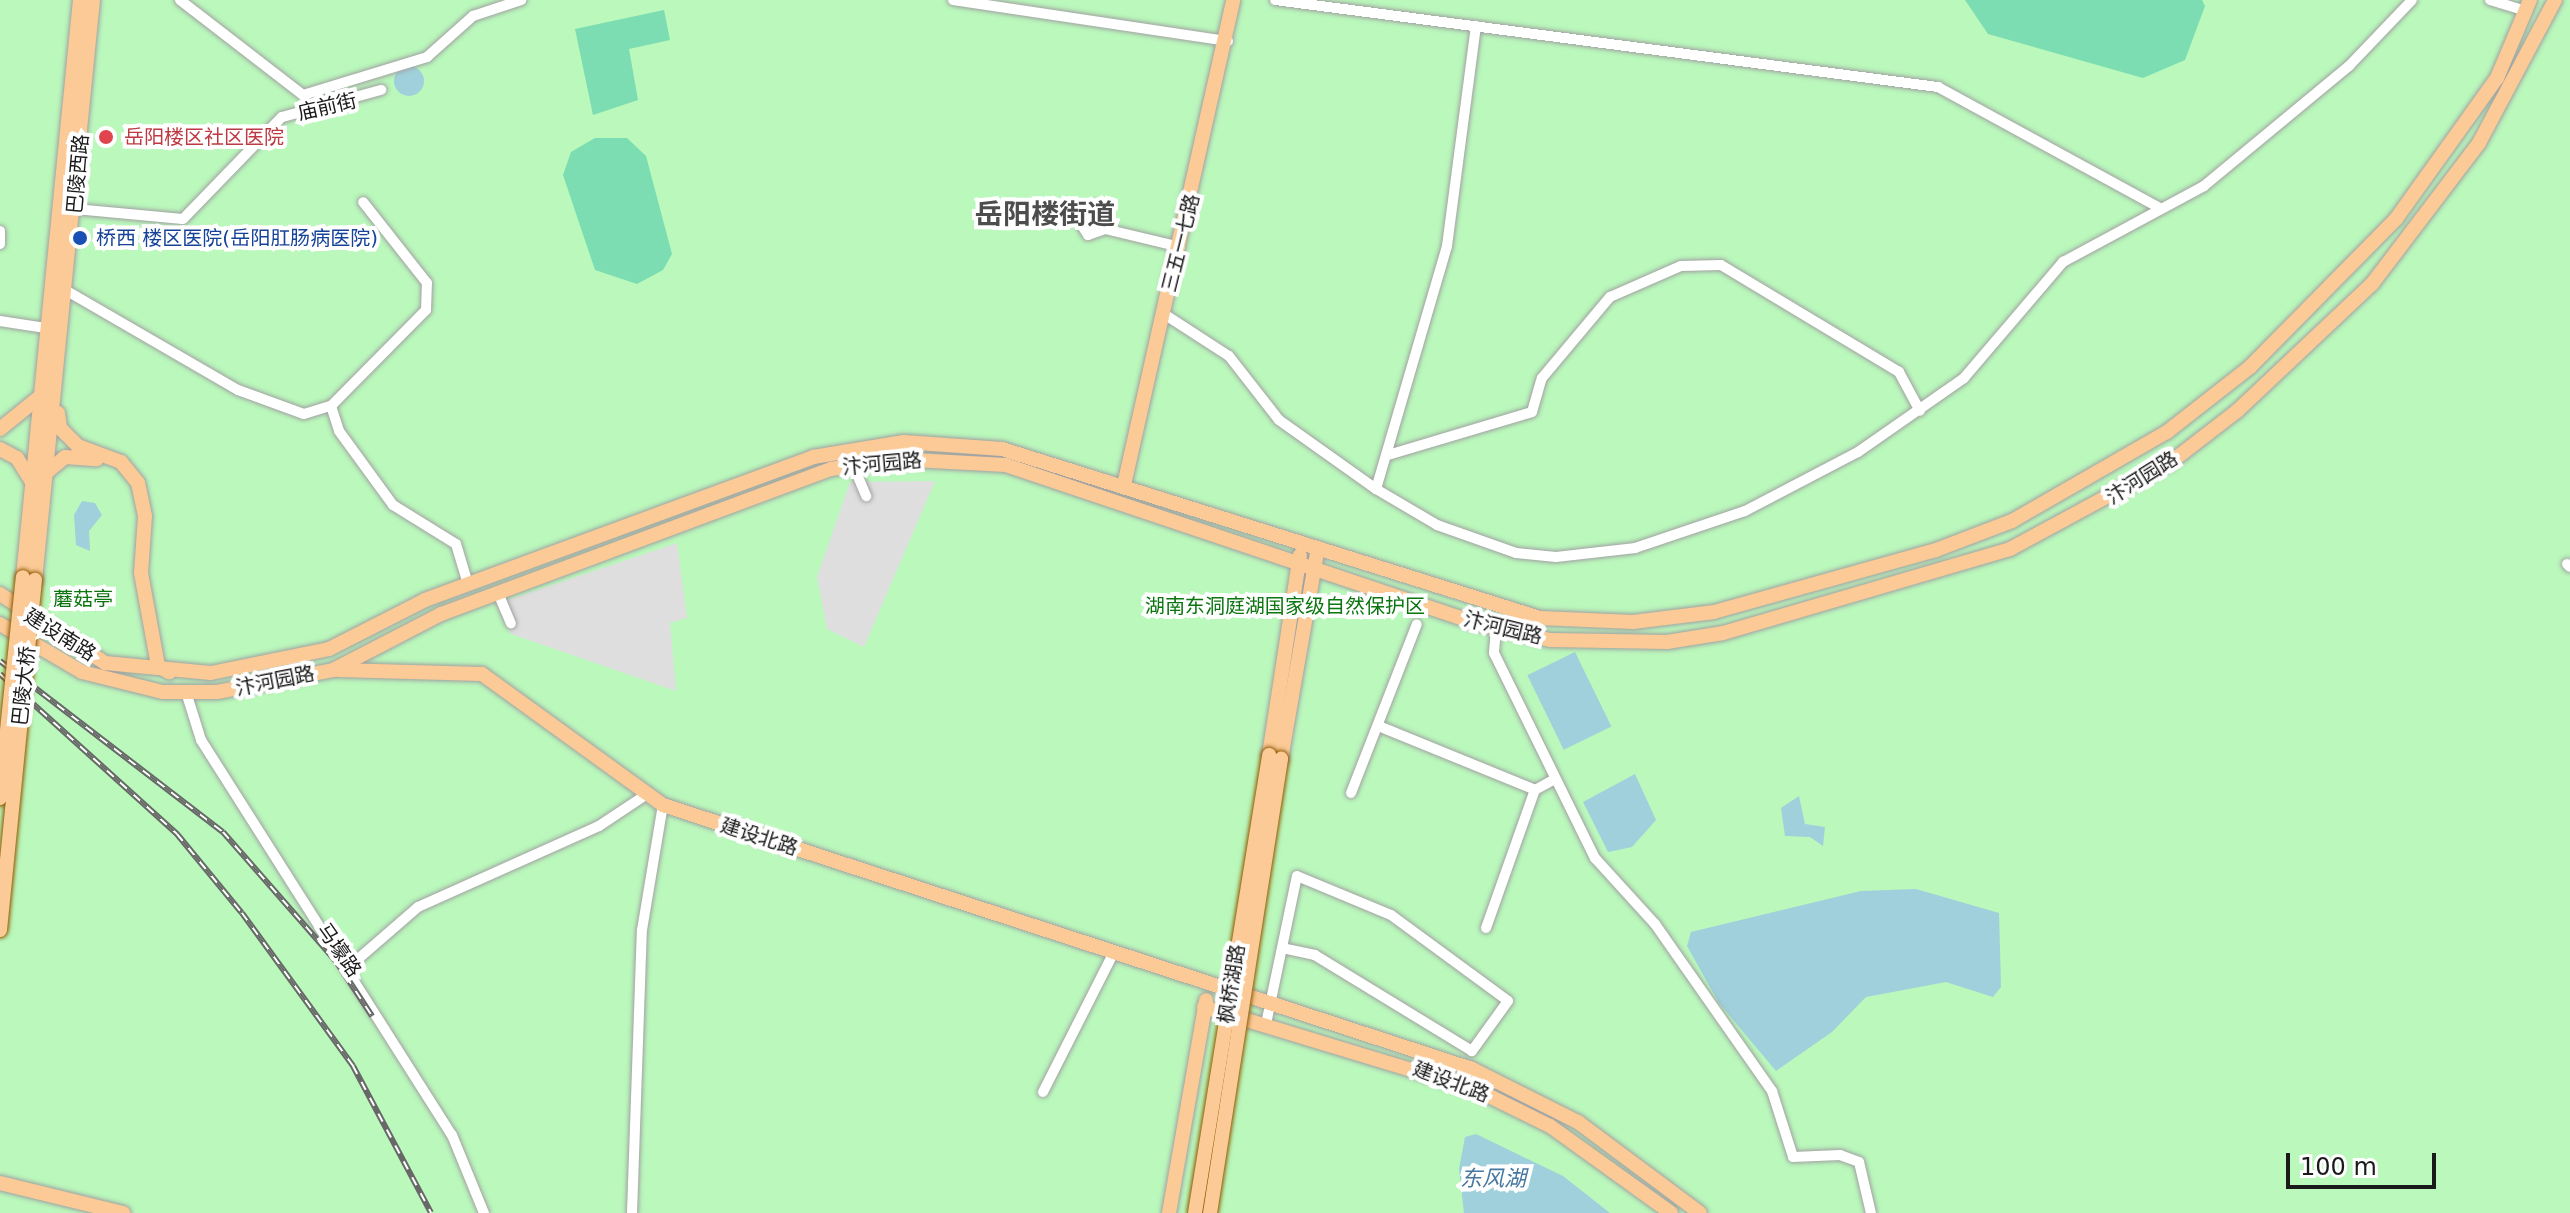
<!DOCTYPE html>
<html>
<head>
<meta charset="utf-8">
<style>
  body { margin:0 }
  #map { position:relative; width:2570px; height:1213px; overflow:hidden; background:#ece7e0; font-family:"DejaVu Sans","Noto Sans SC",sans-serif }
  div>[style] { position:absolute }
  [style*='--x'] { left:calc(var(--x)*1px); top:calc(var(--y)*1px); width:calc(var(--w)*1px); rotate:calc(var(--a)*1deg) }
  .park>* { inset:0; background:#baf8bc; transform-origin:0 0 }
  .pitch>* { inset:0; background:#7cdcb2 }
  .parking>* { inset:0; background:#dedede }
  .water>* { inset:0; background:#9fd0db; transform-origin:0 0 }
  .round { border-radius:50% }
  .roads { filter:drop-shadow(0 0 2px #a1a1a1) drop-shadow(0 0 2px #a1a1a1) }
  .minor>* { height:10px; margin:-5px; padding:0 5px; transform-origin:5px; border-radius:5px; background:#fff }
  .major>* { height:14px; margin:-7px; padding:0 7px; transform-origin:7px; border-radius:7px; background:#fbca96 }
  .rail>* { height:6px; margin-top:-3px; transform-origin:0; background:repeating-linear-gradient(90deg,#fff 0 9px,#686868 0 18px); box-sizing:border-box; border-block:2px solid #686868 }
  .bridges { filter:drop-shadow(0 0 2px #905901) drop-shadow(0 0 2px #905901) }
  .major-bridge>* { height:14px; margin:-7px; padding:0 7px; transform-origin:7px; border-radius:7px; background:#fbca96 }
  .dots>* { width:22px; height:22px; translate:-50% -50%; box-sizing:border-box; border:4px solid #fff; border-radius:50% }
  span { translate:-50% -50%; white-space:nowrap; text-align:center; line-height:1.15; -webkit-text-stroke:8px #fff; paint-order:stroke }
  .street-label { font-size:20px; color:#1a1a1a }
  .health-label { font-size:20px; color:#be3a42 }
  .left { translate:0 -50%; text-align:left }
  .transit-label { font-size:20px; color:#164399 }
  .park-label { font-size:20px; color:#0b760f }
  .water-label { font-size:22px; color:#4678a0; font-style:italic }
  .district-label { font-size:28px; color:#4d4d4d; font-weight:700 }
  .scale { position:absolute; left:2286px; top:1153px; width:150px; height:36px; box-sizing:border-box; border:4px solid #1a1a1a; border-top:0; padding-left:10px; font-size:24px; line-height:28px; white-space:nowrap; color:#1a1a1a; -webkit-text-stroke:6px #fff; paint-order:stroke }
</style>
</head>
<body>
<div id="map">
  <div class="park">
    <i style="left:0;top:0;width:2570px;height:1213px"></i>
  </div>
  <div class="pitch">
    <i style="clip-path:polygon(1965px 0,2202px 0,2205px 6px,2185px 60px,2143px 78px,1988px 34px)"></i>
    <i style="clip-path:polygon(664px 10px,670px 40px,629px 49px,638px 100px,593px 115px,575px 29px)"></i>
    <i style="clip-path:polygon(595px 138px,627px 138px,646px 156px,672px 254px,663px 270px,637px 284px,595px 270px,563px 175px,571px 152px)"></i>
  </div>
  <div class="parking">
    <i style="clip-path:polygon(935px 481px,864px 647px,827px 629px,817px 577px,850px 482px)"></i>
    <i style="clip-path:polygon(677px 543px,687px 618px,670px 623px,676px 691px,511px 634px,496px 604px)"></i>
  </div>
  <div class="water">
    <i class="round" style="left:394px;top:66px;width:30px;height:30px"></i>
    <i style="clip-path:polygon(82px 501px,95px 503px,102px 515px,89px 531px,90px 551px,76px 545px,74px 515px)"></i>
    <i style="left:1575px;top:652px;width:83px;height:53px;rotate:64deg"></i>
    <i style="clip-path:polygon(1635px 774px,1656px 820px,1632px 847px,1608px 852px,1583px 802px)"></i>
    <i style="clip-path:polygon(1799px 796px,1805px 824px,1825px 827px,1823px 846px,1810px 837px,1785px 836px,1781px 808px)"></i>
    <i style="clip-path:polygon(1916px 889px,1999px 913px,2001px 987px,1993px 997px,1946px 982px,1866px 997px,1832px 1032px,1776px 1071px,1719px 1003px,1687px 946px,1691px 932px,1861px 891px)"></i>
    <i style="clip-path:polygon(1476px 1134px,1563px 1176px,1610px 1213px,1464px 1213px,1459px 1169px,1465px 1137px)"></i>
  </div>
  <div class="roads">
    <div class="minor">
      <i style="--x:180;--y:0;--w:155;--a:37.7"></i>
      <i style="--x:303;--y:95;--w:130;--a:-17"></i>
      <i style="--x:427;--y:57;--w:62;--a:-41.7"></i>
      <i style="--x:473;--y:16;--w:51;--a:-18.4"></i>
      <i style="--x:953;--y:0;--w:278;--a:8.5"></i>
      <i style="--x:1275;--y:0;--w:669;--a:7.48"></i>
      <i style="--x:1938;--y:87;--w:251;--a:28.6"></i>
      <i style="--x:2490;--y:0;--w:37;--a:17"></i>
      <i style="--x:75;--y:209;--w:108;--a:5.3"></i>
      <i style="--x:183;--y:219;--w:142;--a:-45.9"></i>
      <i style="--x:282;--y:117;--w:103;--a:-15.3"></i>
      <i style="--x:1105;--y:229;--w:24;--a:-109"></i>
      <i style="--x:1097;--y:206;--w:24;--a:158"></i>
      <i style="--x:1075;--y:215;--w:24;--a:57"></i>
      <i style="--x:1088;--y:235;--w:18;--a:-19"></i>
      <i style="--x:1105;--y:229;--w:77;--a:13.5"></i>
      <i style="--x:0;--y:231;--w:13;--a:90"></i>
      <i style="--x:67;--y:291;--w:198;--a:30.1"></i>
      <i style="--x:238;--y:390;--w:70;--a:20"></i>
      <i style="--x:304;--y:414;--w:28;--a:-17"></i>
      <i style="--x:331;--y:406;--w:26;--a:72"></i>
      <i style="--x:339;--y:431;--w:92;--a:53.9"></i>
      <i style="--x:393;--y:505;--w:74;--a:31.8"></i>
      <i style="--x:456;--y:544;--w:42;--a:73.3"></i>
      <i style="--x:1164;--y:314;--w:77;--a:32.9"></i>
      <i style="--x:1229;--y:356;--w:81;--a:52"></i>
      <i style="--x:1279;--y:420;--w:119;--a:35.4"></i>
      <i style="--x:1376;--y:489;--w:253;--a:-73.7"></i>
      <i style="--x:1447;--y:246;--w:222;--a:-82.5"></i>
      <i style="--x:0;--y:321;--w:46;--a:8.8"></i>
      <i style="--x:331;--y:406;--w:135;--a:-45.3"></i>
      <i style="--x:426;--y:310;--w:27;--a:-88"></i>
      <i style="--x:427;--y:283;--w:103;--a:-128.3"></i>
      <i style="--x:1388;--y:455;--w:150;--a:-16.6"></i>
      <i style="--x:1532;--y:412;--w:35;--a:-74"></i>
      <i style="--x:1542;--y:378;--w:106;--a:-50"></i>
      <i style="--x:1610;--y:297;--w:77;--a:-23.6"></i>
      <i style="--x:1681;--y:266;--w:40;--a:-1.4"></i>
      <i style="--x:1721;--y:265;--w:208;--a:31"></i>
      <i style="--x:1899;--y:372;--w:44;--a:61.7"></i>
      <i style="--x:853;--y:465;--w:34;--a:67"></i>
      <i style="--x:1376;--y:489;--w:71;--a:30.5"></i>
      <i style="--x:1437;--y:525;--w:84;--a:19.5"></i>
      <i style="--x:1516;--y:553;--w:40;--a:5.7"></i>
      <i style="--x:1556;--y:557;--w:80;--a:-6.5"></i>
      <i style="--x:1635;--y:548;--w:116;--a:-18.6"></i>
      <i style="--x:1745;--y:511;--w:127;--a:-27.6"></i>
      <i style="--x:1858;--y:452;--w:129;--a:-34.9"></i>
      <i style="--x:1964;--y:378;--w:153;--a:-49.5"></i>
      <i style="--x:2063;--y:262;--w:160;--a:-28.3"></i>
      <i style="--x:2204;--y:186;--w:188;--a:-39.6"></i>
      <i style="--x:2349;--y:66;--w:91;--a:-46.3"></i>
      <i style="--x:2567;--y:564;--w:4;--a:45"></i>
      <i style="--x:498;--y:593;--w:33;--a:67"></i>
      <i style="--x:1496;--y:629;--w:24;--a:95"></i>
      <i style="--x:1494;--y:653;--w:229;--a:63.8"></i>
      <i style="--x:1595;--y:858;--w:89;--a:47.7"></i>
      <i style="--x:1655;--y:924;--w:204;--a:55"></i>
      <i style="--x:1772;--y:1091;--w:69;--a:72.3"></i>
      <i style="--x:1793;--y:1157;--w:47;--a:-2.4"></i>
      <i style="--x:1840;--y:1155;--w:20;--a:20"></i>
      <i style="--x:1859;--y:1162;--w:52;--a:76.8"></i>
      <i style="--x:186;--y:692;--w:50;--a:72.6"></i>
      <i style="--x:201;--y:740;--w:468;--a:57.6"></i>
      <i style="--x:452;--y:1135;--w:84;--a:67.7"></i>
      <i style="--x:1381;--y:727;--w:166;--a:22.2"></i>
      <i style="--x:1535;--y:790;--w:21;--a:-29"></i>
      <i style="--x:1351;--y:793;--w:181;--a:-68.7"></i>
      <i style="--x:1486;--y:928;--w:146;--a:-70.5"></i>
      <i style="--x:350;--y:966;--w:90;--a:-40.9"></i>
      <i style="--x:418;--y:907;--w:198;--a:-24.1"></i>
      <i style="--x:599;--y:826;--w:54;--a:-33.7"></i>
      <i style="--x:1266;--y:1024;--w:151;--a:-78.2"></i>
      <i style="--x:1297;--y:876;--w:102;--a:22.5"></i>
      <i style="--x:1391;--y:915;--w:145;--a:36.3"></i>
      <i style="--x:1508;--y:1001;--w:62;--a:125.8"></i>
      <i style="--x:1472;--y:1051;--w:184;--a:-148.6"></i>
      <i style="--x:1315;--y:955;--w:33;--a:-168"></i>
      <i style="--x:1043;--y:1092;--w:155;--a:-63.1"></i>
      <i style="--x:632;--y:1213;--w:283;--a:-88"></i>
      <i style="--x:642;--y:930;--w:127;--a:-80.5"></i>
    </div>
    <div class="major">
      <i style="--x:58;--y:413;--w:15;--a:82"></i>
      <i style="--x:60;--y:428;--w:25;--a:45"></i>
      <i style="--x:78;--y:446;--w:46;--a:20.4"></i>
      <i style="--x:121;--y:462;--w:27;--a:51"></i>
      <i style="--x:138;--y:483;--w:34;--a:78"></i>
      <i style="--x:145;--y:516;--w:57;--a:94"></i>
      <i style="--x:141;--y:573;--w:95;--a:79.6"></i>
      <i style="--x:158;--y:666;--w:13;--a:29"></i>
      <i style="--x:0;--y:429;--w:54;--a:-39"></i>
      <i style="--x:0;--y:449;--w:19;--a:28"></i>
      <i style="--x:17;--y:458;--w:26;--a:58"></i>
      <i style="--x:46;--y:473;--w:25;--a:-40"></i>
      <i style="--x:65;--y:457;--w:32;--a:4"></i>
      <i style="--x:1124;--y:485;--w:497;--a:-77.3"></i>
      <i style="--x:23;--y:577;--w:580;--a:-84.36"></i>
      <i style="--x:35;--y:580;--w:583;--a:-84.29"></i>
      <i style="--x:0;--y:594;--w:126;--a:33.3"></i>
      <i style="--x:105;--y:663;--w:106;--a:5.4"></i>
      <i style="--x:211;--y:673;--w:120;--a:-11.5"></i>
      <i style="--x:329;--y:649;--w:108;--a:-27"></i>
      <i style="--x:425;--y:600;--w:414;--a:-20.2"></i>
      <i style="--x:813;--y:457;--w:92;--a:-9.4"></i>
      <i style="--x:904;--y:442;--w:98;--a:4.1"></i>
      <i style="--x:1002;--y:449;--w:564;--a:17.44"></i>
      <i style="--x:1540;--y:618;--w:93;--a:2.5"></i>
      <i style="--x:1633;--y:622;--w:82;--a:-7"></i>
      <i style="--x:1714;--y:612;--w:230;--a:-15.6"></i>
      <i style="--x:1936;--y:550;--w:81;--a:-20.9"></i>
      <i style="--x:2012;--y:521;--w:179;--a:-29.9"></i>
      <i style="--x:2167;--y:432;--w:105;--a:-38.1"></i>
      <i style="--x:2250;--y:367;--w:208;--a:-45.4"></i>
      <i style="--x:2396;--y:219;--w:173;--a:-54.4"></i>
      <i style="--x:2497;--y:78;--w:85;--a:-67.1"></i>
      <i style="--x:0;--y:624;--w:95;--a:30.3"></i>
      <i style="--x:82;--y:672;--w:83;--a:13.9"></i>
      <i style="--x:163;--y:692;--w:54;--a:0"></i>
      <i style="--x:217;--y:692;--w:118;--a:-10.7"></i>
      <i style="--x:333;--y:670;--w:122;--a:-27.4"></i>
      <i style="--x:441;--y:614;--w:416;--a:-20.4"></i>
      <i style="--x:831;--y:469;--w:65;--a:-8.9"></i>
      <i style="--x:895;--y:459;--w:111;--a:3.1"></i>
      <i style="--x:1006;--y:465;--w:492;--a:18.6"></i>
      <i style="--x:1472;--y:622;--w:80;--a:13"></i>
      <i style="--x:1550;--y:640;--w:117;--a:1"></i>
      <i style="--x:1667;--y:642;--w:57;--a:-9.1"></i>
      <i style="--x:1723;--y:633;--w:299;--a:-16.3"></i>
      <i style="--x:2010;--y:549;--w:183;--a:-28.4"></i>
      <i style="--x:2171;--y:462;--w:83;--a:-37.7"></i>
      <i style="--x:2237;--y:411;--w:185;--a:-43.3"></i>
      <i style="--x:2372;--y:284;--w:177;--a:-52.8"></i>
      <i style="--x:2479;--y:143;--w:162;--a:-62"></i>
      <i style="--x:338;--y:670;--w:144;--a:1.6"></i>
      <i style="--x:482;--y:674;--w:223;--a:35.9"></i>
      <i style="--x:663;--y:805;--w:851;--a:18.07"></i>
      <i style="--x:1472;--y:1069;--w:119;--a:26.6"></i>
      <i style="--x:1578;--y:1122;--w:152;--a:36.7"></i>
      <i style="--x:1269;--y:755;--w:202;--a:-81.2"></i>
      <i style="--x:1281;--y:759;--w:214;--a:-80.1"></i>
      <i style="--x:1204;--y:1007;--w:285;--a:16.9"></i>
      <i style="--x:1477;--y:1090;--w:81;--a:26.3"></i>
      <i style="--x:1550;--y:1126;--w:149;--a:35.7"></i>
      <i style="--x:0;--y:1183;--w:127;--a:13.7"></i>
      <i style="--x:1169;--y:1213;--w:216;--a:-80.1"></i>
    </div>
  </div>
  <div class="rail">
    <i style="--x:0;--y:661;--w:281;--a:37.5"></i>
    <i style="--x:223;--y:832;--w:171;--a:48.8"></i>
    <i style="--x:336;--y:961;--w:66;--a:56.8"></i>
    <i style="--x:0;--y:674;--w:239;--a:42.1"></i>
    <i style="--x:177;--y:834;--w:102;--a:50.6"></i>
    <i style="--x:242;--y:913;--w:189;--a:54"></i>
    <i style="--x:353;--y:1066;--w:166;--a:62"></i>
  </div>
  <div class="bridges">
    <div class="major-bridge">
      <i style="--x:0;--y:798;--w:222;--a:-84.1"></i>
      <i style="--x:0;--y:930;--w:352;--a:-84.3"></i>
      <i style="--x:1195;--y:1213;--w:464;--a:-80.8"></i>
      <i style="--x:1210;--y:1213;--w:460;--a:-81.1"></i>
    </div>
  </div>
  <div class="dots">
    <i style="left:106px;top:137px;background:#e0444e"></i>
    <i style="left:80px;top:238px;background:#1a4fb4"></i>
  </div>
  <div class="street-label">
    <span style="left:327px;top:107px;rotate:-13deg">庙前街</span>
    <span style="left:78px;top:174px;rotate:-85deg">巴陵西路</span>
    <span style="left:1181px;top:243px;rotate:-76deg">三五一七路</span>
    <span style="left:882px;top:464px;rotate:-5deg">汴河园路</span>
    <span style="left:2142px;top:478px;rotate:-32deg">汴河园路</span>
    <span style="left:1503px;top:628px;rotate:14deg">汴河园路</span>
    <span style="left:60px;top:635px;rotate:32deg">建设南路</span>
    <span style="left:275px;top:681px;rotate:-11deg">汴河园路</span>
    <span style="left:24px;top:686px;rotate:-84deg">巴陵大桥</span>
    <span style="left:759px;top:837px;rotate:18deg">建设北路</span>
    <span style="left:339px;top:950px;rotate:55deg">马壕路</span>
    <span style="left:1232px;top:984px;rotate:-81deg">枫桥湖路</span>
    <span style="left:1451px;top:1082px;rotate:21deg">建设北路</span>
  </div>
  <div class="health-label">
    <span class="left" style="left:124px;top:137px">岳阳楼区社区医院</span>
  </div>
  <div class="transit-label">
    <span class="left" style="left:96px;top:238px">桥西 楼区医院(岳阳肛肠病医院)</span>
  </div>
  <div class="park-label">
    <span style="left:83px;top:599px">蘑菇亭</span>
    <span style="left:1285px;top:606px">湖南东洞庭湖国家级自然保护区</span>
  </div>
  <div class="water-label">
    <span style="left:1493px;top:1179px">东风湖</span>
  </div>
  <div class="district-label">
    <span style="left:1045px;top:215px">岳阳楼街道</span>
  </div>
  <div class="scale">100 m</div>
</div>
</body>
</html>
